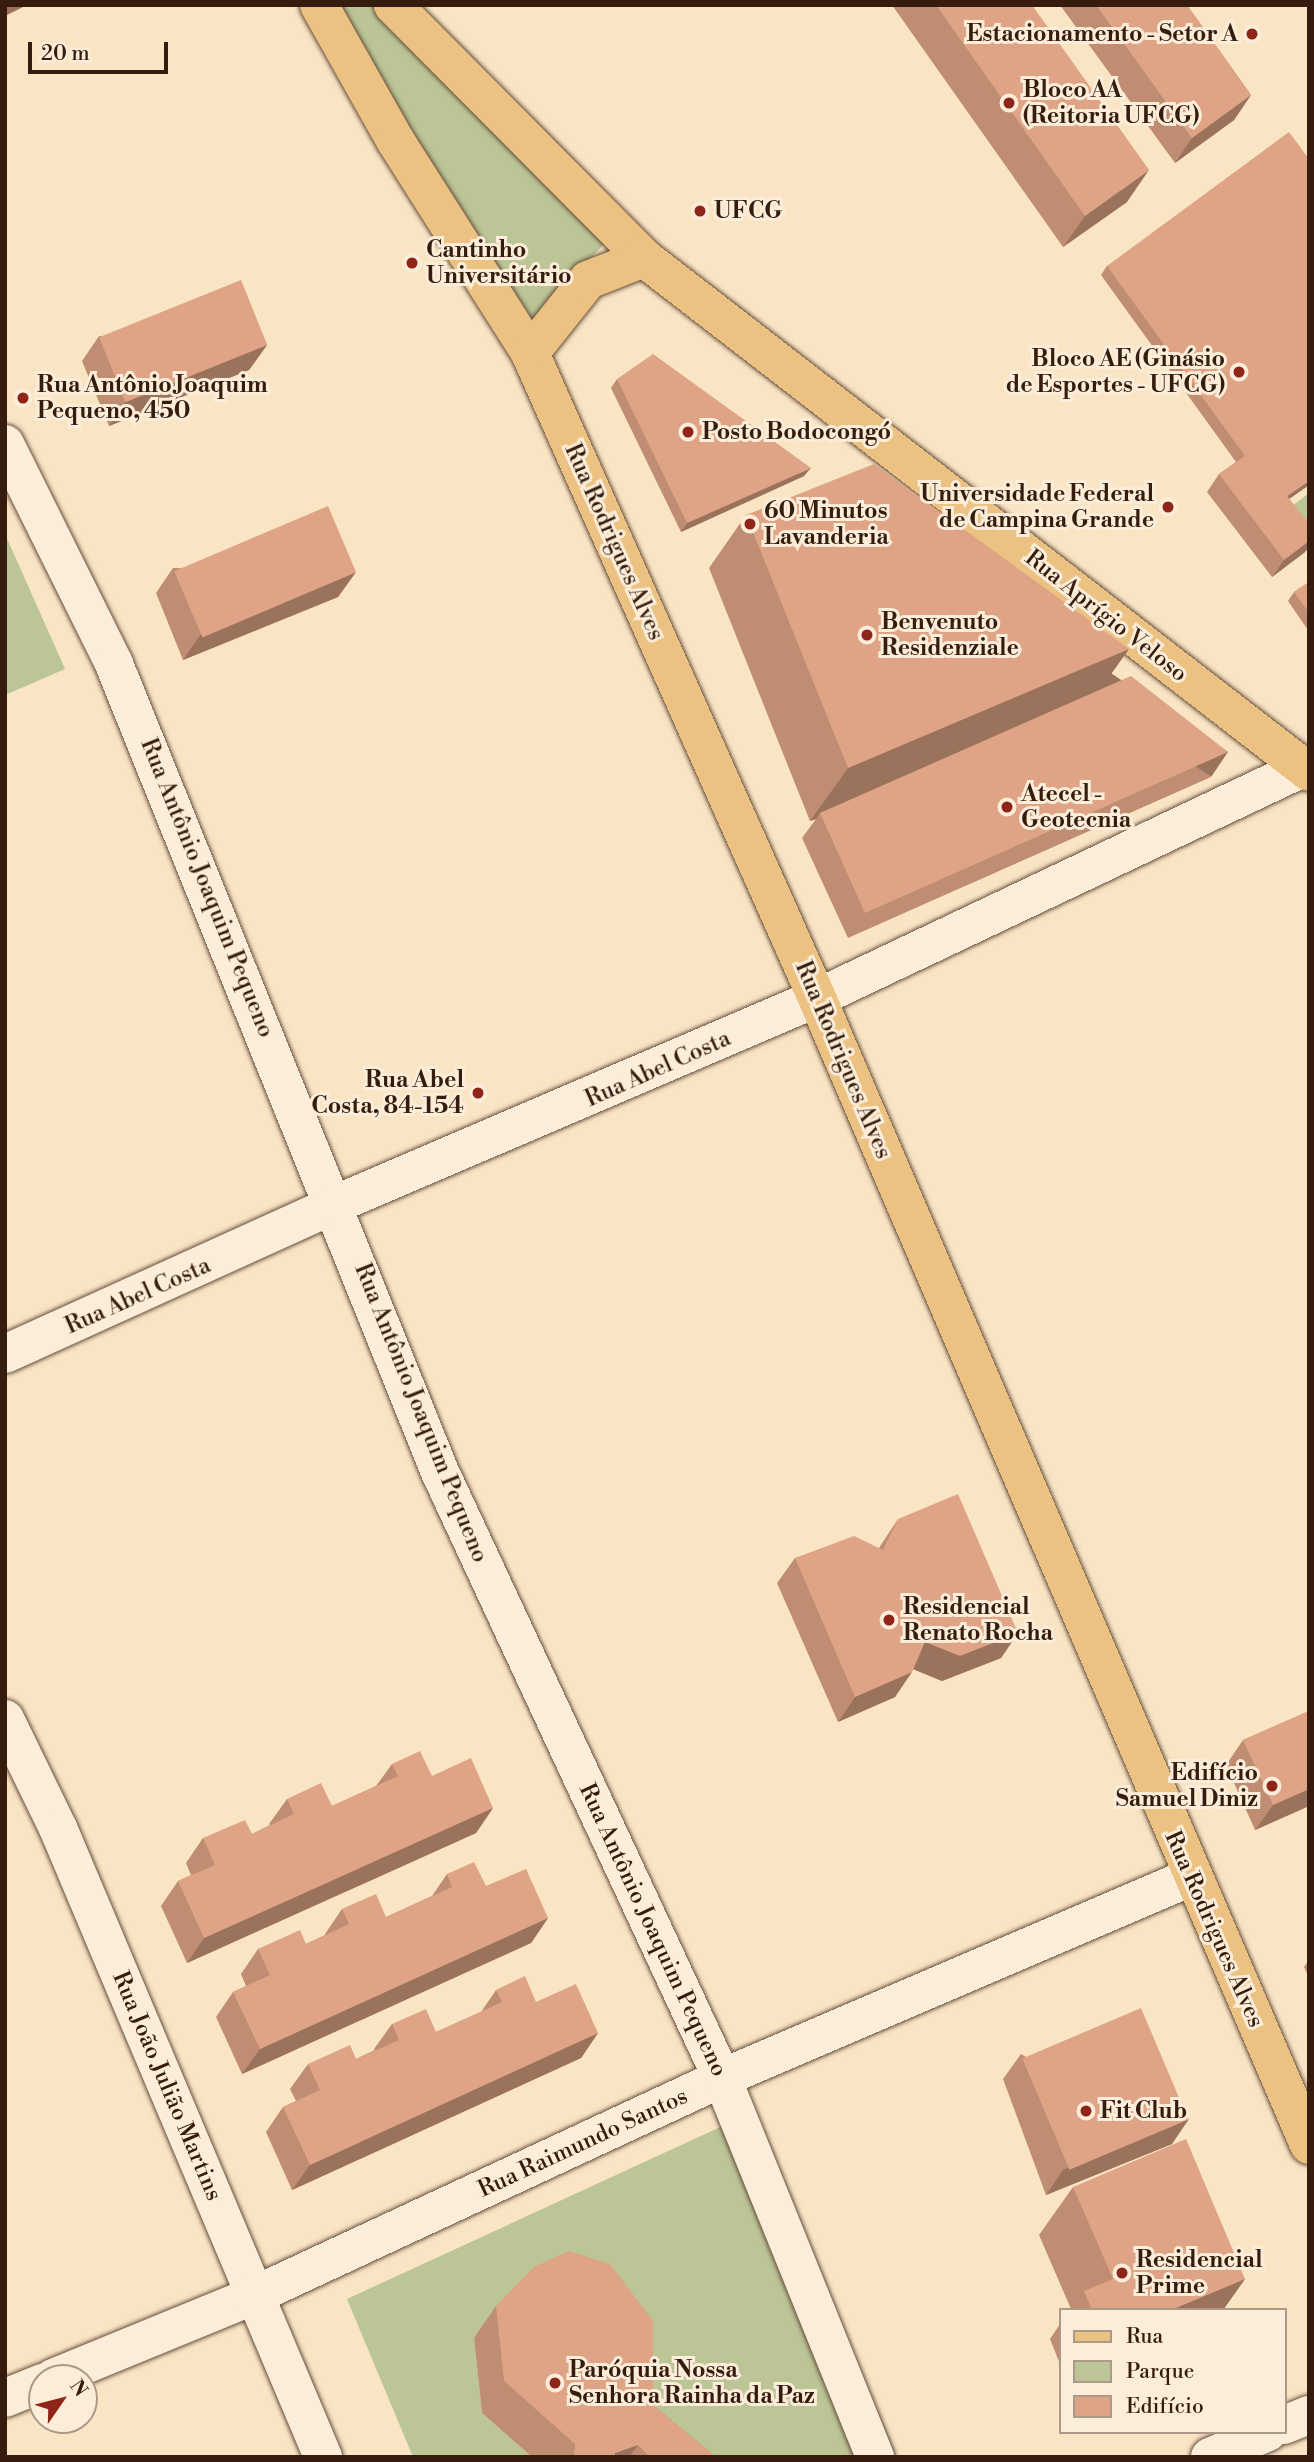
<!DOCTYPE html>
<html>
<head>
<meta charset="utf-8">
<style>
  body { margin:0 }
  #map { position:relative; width:1314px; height:2462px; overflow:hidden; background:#f9e4c4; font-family:"Libre Bodoni",serif }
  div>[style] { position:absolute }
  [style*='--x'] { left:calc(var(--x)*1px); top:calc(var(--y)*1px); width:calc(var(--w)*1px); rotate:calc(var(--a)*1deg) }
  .green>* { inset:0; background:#bbc596 }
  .roads { filter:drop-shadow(0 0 2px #664e3c) drop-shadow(0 0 2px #664e3c) }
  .minor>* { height:38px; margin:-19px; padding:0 19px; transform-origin:19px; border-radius:19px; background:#fbedd9 }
  .primary>* { height:38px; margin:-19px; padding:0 19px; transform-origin:19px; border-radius:19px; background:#ecc282 }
  .wall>* { inset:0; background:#bf8d72 }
  .shaded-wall>* { inset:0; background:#9b735d; transform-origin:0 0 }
  .building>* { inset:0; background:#dea485; transform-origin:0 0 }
  .dots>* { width:19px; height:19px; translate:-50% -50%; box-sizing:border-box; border:4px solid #fbedd9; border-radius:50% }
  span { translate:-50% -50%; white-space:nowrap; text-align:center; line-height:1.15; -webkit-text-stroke:6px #fbedd9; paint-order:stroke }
  .poi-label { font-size:23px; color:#351c0e; font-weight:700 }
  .right { translate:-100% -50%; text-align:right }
  .left { translate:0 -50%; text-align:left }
  .street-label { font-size:23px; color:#351c0e }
  .frame { position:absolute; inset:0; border:7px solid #351c0e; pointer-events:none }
  .legend { position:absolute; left:1059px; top:2308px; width:228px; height:126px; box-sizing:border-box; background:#fbedd9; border:2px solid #ac9988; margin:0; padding:9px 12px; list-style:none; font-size:21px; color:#351c0e }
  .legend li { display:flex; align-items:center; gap:14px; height:35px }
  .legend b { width:35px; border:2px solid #ac9988 }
  .north { position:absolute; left:28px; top:2364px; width:70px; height:70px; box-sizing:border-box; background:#fbedd9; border:2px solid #ac9988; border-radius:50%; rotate:55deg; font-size:19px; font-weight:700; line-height:28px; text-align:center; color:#351c0e }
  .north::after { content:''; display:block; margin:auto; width:24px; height:32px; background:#8f2418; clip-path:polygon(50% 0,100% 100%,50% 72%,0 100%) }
  .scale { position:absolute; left:28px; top:42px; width:140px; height:32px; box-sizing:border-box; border:4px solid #351c0e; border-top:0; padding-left:9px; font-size:21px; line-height:24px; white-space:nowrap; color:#351c0e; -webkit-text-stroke:5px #fbedd9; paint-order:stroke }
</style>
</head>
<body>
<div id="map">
  <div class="green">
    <i style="clip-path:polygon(338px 5px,380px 5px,609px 239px,532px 319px,417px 148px)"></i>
    <i style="clip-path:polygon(1309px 493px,1309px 528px,1292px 506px)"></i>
    <i style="clip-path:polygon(5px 534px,65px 669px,5px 695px)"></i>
    <i style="clip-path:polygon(753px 2112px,897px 2457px,656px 2457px,512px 2298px,474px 2338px,482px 2413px,532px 2457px,413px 2457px,347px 2299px)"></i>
  </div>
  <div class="roads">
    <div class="minor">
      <i style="--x:5;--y:444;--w:246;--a:63.6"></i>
      <i style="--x:114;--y:664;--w:871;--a:68.03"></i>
      <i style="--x:440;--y:1472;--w:668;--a:65.05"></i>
      <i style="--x:722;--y:2078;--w:409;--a:68"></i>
      <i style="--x:5;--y:1354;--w:363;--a:-24.4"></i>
      <i style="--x:336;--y:1204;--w:523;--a:-23.18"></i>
      <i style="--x:817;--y:998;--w:538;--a:-25.33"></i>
      <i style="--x:5;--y:1719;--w:121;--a:64.1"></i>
      <i style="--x:58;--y:1828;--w:683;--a:67.15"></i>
      <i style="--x:53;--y:2378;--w:218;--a:-22.3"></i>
      <i style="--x:255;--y:2295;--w:515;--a:-24.92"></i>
      <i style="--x:722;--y:2078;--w:510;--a:-23.2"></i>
      <i style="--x:5;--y:2398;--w:40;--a:-22"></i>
      <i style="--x:1284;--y:2425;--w:27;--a:-22"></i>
      <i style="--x:1210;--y:2457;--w:63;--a:-23.3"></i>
    </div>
    <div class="primary">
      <i style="--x:319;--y:5;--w:155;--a:60.6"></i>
      <i style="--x:395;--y:140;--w:252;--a:57.6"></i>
      <i style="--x:530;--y:353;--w:706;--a:66.01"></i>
      <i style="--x:817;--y:998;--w:1248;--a:66.78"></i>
      <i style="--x:393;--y:5;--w:356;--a:45.2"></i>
      <i style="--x:644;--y:258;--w:840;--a:37.7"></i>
      <i style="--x:530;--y:353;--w:93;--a:-51.5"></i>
      <i style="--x:588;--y:280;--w:60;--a:-21.4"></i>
    </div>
  </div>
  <div class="wall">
    <i style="clip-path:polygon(892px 5px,1032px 5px,1127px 202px,1063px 247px)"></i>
    <i style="clip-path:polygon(1060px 5px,1187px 5px,1251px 95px,1234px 120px,1175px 163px)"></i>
    <i style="clip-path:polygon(1309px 159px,1309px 485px,1289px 499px,1309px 524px,1309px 547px,1305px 552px,1272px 577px,1207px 492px,1219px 474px,1236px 462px,1101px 275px,1107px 266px)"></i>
    <i style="clip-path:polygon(99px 336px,267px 345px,249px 370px,109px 426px,82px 361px)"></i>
    <i style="clip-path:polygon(617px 379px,804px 476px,681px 532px,611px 388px)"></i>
    <i style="clip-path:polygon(746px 515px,1129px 649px,1100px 689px,1211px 777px,848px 938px,802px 838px,816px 819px,810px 821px,709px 568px)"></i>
    <i style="clip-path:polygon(173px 568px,356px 572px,338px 597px,183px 660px,156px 593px)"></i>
    <i style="clip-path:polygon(1309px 582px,1309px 630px,1308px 630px,1288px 601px,1294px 592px)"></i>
    <i style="clip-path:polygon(898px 1519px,1018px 1633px,1001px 1658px,942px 1681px,913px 1669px,895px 1697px,838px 1722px,777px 1583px,795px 1558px,879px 1548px)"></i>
    <i style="clip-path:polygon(1309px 1711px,1309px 1806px,1255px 1830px,1226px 1765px,1243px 1740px)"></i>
    <i style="clip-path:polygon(392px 1764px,432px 1776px,493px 1808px,476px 1833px,187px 1963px,161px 1906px,178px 1881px,191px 1875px,186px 1863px,203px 1838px,252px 1834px,270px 1825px,269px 1824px,287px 1799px,332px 1806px,376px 1786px)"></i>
    <i style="clip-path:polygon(447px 1874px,486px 1886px,548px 1918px,531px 1943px,242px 2074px,216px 2017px,233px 1992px,246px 1986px,241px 1974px,258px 1949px,306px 1944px,325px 1935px,325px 1934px,342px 1909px,386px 1917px,432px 1896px)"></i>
    <i style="clip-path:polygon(1309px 1960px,1309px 1978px,1304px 1967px)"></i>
    <i style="clip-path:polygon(496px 1990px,536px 2002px,598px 2033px,581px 2058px,292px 2190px,266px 2132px,283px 2107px,296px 2101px,290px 2089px,308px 2064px,356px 2059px,375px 2050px,374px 2049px,392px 2024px,436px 2032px,481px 2012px)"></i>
    <i style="clip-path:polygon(1021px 2054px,1172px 2144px,1046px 2195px,1003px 2079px)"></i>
    <i style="clip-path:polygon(1073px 2187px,1245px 2279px,1223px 2310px,1070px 2310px,1071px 2309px,1039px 2235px)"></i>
    <i style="clip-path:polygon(496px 2306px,653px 2405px,716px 2457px,532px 2457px,482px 2413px,474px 2338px)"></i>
    <i style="clip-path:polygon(1060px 2324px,1060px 2364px,1050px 2339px)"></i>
  </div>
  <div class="shaded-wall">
    <i style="clip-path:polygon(5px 5px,27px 5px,5px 16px)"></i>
    <i style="clip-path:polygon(1251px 95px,1234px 120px,1175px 163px,1192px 138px)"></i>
    <i style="clip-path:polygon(1149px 170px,1127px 202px,1063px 247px,1085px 216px)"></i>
    <i style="clip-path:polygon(267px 345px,249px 370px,109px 426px,126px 401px)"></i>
    <i style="clip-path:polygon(811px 468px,804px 476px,681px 532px,687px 523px)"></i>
    <i style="clip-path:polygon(1309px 481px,1309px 485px,1272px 511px,1279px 502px)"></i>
    <i style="clip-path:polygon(1309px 541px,1309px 547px,1305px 552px,1272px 577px,1284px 560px)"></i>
    <i style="clip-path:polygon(356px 572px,338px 597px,183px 660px,200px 635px)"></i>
    <i style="clip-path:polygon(1129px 649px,1091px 702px,820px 813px,816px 819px,810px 821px,848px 768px)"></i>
    <i style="left:1228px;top:752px;width:30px;height:397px;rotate:124deg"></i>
    <i style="clip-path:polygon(1018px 1633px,1001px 1658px,942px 1681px,908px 1667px,925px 1642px)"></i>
    <i style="clip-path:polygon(912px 1672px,895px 1697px,838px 1722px,855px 1697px)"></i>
    <i style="clip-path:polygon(1309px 1789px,1309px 1806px,1255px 1830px,1273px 1805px)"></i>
    <i style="clip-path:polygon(493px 1808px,476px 1833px,187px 1963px,204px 1938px)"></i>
    <i style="clip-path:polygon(548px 1918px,531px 1943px,242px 2074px,260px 2049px)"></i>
    <i style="clip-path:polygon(598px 2033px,581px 2058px,292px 2190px,310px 2165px)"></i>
    <i style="clip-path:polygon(1189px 2119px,1172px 2144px,1046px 2195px,1063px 2170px)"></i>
    <i style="clip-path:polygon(1245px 2279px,1223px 2310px,1171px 2310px)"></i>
    <i style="clip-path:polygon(638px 2445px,629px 2457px,613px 2457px,615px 2453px)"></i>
  </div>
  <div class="building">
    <i style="clip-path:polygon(936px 5px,1032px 5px,1149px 170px,1085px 216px)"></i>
    <i style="clip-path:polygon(1096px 5px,1187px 5px,1251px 95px,1192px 138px)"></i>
    <i style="clip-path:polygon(1289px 132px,1309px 159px,1309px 481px,1287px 496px,1252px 451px,1245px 456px,1107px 266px)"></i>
    <i style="left:241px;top:280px;width:70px;height:153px;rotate:68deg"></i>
    <i style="clip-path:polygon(653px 354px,811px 468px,687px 523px,617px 379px)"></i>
    <i style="clip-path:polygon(1252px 451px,1309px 524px,1309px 541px,1284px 560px,1219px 474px)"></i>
    <i style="clip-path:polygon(874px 464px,1129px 649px,848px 768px,746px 515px)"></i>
    <i style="left:328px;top:506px;width:72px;height:167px;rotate:67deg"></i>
    <i style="clip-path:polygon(1309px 582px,1309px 613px,1294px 592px)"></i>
    <i style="clip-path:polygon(1131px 676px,1228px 752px,865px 913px,820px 813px)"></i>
    <i style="clip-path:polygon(958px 1494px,1018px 1633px,960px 1656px,925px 1642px,912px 1672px,855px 1697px,795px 1558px,854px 1536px,883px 1550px,898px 1519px)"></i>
    <i style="clip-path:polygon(1309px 1711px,1309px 1789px,1273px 1805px,1243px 1740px)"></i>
    <i style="clip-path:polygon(420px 1751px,432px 1776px,471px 1758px,493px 1808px,204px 1938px,178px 1881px,215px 1865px,203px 1838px,245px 1820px,252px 1834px,294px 1814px,287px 1799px,321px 1783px,332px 1806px,398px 1776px,392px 1764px)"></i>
    <i style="clip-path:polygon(474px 1862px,486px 1886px,526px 1869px,548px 1918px,260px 2049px,233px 1992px,270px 1975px,258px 1949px,300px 1930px,306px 1944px,349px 1924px,342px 1909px,376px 1894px,386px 1917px,452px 1887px,447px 1874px)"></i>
    <i style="clip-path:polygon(525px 1976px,536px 2002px,576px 1984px,598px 2033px,310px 2165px,283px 2107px,320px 2090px,308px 2064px,350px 2045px,356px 2059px,399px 2040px,392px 2024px,426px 2009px,436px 2032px,502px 2002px,496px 1990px)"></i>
    <i style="left:1141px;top:2008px;width:121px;height:129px;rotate:67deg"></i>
    <i style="clip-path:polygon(1186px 2139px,1245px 2279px,1171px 2310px,1092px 2310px,1084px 2291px,1113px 2279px,1073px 2187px)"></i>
    <i style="clip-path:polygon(569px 2251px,610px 2264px,653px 2321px,653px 2405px,716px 2457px,650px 2457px,638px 2445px,615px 2453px,615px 2457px,574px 2457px,575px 2444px,504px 2381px,496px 2306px,534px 2267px)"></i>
  </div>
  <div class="dots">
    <i style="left:1252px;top:34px;background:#8f2418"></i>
    <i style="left:1009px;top:103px;background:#8f2418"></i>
    <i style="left:700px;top:211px;background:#8f2418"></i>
    <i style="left:412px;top:263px;background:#8f2418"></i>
    <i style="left:1239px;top:372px;background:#8f2418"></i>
    <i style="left:23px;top:398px;background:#8f2418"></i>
    <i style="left:688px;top:432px;background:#8f2418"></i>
    <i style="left:1168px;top:507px;background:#8f2418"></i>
    <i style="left:750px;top:524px;background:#8f2418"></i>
    <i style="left:867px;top:635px;background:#8f2418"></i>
    <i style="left:1007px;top:807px;background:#8f2418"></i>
    <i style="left:478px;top:1093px;background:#8f2418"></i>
    <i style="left:889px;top:1620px;background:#8f2418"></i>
    <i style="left:1272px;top:1786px;background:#8f2418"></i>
    <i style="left:1086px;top:2111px;background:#8f2418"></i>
    <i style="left:1122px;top:2273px;background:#8f2418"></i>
    <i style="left:555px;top:2383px;background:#8f2418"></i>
  </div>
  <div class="poi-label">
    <span class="right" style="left:1238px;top:34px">Estacionamento - Setor A</span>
    <span class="left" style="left:1023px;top:103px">Bloco AA<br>(Reitoria UFCG)</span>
    <span class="left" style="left:714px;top:211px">UFCG</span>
    <span class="left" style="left:426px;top:263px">Cantinho<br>Universitário</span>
    <span class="right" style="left:1225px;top:372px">Bloco AE (Ginásio<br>de Esportes - UFCG)</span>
    <span class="left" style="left:37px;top:398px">Rua Antônio Joaquim<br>Pequeno, 450</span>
    <span class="left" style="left:702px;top:432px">Posto Bodocongó</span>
    <span class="right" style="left:1154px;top:507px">Universidade Federal<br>de Campina Grande</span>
    <span class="left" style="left:764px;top:524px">60 Minutos<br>Lavanderia</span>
    <span class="left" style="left:881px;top:635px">Benvenuto<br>Residenziale</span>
    <span class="left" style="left:1021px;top:807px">Atecel -<br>Geotecnia</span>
    <span class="right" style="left:464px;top:1093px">Rua Abel<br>Costa, 84-154</span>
    <span class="left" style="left:903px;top:1620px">Residencial<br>Renato Rocha</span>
    <span class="right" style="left:1258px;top:1786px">Edifício<br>Samuel Diniz</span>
    <span class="left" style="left:1100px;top:2111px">Fit Club</span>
    <span class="left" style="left:1136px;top:2273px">Residencial<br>Prime</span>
    <span class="left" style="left:569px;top:2383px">Paróquia Nossa<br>Senhora Rainha da Paz</span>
  </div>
  <div class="street-label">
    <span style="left:614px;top:542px;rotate:66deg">Rua Rodrigues Alves</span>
    <span style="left:1106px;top:616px;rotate:38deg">Rua Aprígio Veloso</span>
    <span style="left:207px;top:888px;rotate:68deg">Rua Antônio Joaquim Pequeno</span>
    <span style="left:843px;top:1060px;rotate:67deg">Rua Rodrigues Alves</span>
    <span style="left:658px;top:1069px;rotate:-24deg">Rua Abel Costa</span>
    <span style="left:138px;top:1296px;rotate:-24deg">Rua Abel Costa</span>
    <span style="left:421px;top:1413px;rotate:68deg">Rua Antônio Joaquim Pequeno</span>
    <span style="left:1214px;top:1929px;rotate:66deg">Rua Rodrigues Alves</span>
    <span style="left:653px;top:1930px;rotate:65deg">Rua Antônio Joaquim Pequeno</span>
    <span style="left:167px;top:2086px;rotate:67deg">Rua João Julião Martins</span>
    <span style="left:583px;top:2143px;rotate:-25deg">Rua Raimundo Santos</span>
  </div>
  <div class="frame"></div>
  <ul class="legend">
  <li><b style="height:9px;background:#ecc282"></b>Rua</li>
  <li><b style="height:19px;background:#bbc596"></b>Parque</li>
  <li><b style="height:19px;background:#dea485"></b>Edifício</li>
  </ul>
  <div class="north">N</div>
  <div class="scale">20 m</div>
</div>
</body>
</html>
